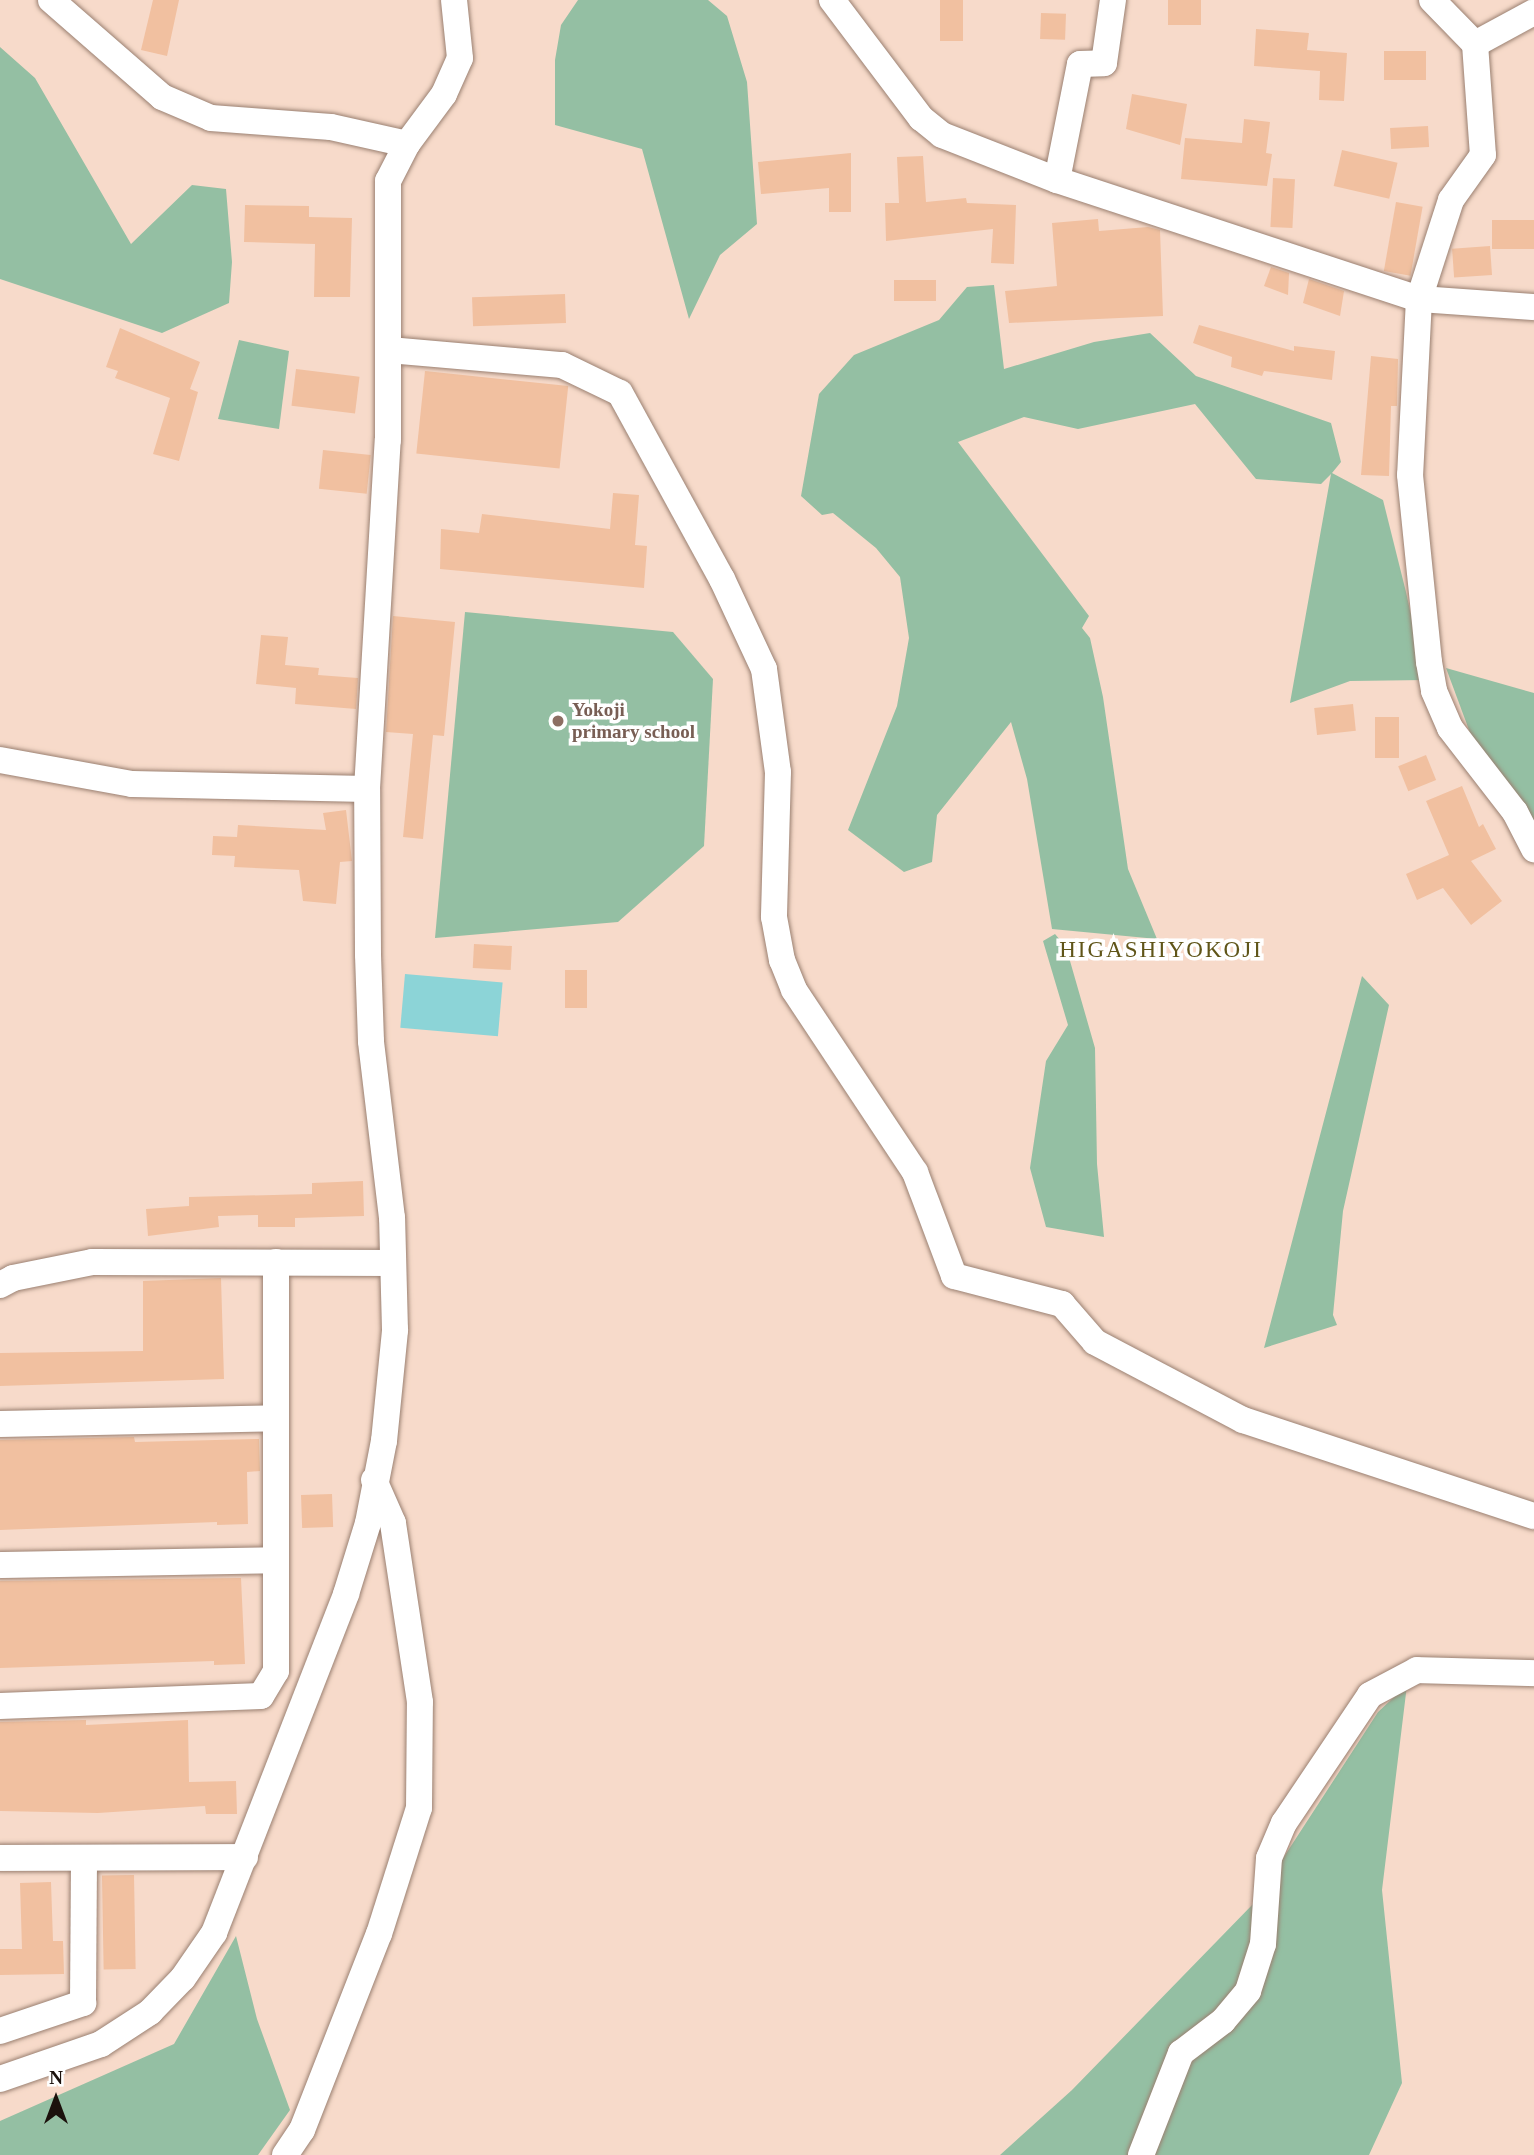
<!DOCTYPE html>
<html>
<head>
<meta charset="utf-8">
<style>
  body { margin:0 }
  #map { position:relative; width:1534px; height:2155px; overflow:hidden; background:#f7daca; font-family:Georgia,serif }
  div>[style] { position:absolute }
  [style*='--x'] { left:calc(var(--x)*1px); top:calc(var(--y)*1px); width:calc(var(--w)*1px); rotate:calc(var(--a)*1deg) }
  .green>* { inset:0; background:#94bfa3 }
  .water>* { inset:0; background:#8cd4d7; transform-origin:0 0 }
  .building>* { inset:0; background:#f1c0a0; transform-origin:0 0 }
  .roads { filter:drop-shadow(0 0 2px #9a8071) drop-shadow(0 0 2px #9a8071) }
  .minor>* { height:26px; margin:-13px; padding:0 13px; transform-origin:13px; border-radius:13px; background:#fff }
  .dots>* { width:19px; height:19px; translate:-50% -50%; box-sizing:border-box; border:4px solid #fff; border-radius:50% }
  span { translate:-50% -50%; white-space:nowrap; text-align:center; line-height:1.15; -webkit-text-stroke:7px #fff; paint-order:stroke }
  .education-label { font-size:19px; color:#785e54; font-weight:700 }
  .left { translate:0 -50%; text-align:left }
  .quarter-label { font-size:23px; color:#605519; letter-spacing:2px }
  .north { position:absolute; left:21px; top:2064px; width:70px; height:70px; -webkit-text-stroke:5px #fff; paint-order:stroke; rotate:0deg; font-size:19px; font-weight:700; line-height:28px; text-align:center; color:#1b110c }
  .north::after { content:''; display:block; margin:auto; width:24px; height:32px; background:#1b110c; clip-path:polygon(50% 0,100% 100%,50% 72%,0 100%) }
</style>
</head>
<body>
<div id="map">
  <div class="green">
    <i style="clip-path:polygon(578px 0,708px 0,727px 16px,747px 82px,757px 224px,720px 255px,689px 319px,642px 149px,555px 125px,555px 60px,561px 25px)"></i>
    <i style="clip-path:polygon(0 47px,35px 78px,131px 244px,192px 185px,226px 189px,232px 262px,229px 303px,162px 333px,0 279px)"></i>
    <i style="clip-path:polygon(994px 285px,1004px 369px,1094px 342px,1150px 333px,1196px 376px,1331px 423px,1341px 462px,1332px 473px,1383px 500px,1406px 592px,1425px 680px,1350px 681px,1290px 703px,1331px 474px,1321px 484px,1256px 479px,1195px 404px,1078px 429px,1024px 417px,958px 442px,1089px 616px,1082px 628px,1090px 638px,1103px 697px,1128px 869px,1157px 939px,1052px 929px,1027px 779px,1011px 722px,937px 815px,932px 862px,904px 872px,848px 830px,897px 706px,909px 638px,900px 577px,876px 548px,833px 513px,822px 515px,801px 496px,819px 394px,854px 355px,939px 320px,967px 287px)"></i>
    <i style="clip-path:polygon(239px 340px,289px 351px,279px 429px,218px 419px)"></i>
    <i style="clip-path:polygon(465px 612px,673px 632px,713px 679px,704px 846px,618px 922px,435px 938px)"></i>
    <i style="clip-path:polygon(1446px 668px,1534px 693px,1534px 834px,1482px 765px)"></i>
    <i style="clip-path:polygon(1055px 934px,1066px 947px,1095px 1048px,1097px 1164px,1104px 1237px,1046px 1227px,1030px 1168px,1046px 1061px,1068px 1025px,1043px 941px)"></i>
    <i style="clip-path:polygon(1362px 976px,1389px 1005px,1343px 1211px,1333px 1315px,1337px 1325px,1264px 1348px)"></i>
    <i style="clip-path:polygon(1407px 1685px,1382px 1890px,1402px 2083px,1369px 2155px,1000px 2155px,1072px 2090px,1254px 1903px,1378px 1712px)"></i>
    <i style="clip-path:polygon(236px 1936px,257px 2019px,290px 2110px,258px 2155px,0 2155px,0 2121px,174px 2044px)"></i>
  </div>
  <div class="water">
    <i style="left:405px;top:974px;width:98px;height:54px;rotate:5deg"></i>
  </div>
  <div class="building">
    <i style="clip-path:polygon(153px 0,179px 0,167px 56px,141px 50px)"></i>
    <i style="left:940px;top:0;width:23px;height:41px"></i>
    <i style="left:1168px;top:0;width:33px;height:25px"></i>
    <i style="left:1041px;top:13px;width:25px;height:26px;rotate:2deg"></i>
    <i style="clip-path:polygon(1256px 29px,1309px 33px,1307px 50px,1347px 53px,1344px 101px,1319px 100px,1320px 71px,1254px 66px)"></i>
    <i style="left:1384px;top:51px;width:42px;height:29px"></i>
    <i style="clip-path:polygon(1132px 94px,1187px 104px,1180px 145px,1126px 129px)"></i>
    <i style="clip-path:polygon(1244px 119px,1270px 122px,1266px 153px,1272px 154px,1267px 186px,1181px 179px,1185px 138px,1242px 143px)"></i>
    <i style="left:1428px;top:126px;width:21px;height:38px;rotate:87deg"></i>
    <i style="left:1342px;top:150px;width:57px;height:37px;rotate:13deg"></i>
    <i style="clip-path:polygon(851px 153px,851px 212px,829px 212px,829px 188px,761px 194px,758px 162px)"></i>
    <i style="clip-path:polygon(923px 156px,926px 202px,966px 198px,967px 203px,1016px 205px,1014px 264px,991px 263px,993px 229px,886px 241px,885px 203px,899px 203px,897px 157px)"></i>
    <i style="left:1273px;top:178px;width:22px;height:49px;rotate:3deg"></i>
    <i style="left:1396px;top:202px;width:27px;height:70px;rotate:10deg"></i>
    <i style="clip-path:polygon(245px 205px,309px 206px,309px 217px,352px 218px,350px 297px,314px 297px,315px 244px,244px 242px)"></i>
    <i style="clip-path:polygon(1098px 219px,1099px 231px,1148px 227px,1160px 230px,1163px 316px,1009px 323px,1005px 291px,1057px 286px,1052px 223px)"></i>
    <i style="left:1534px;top:220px;width:29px;height:42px;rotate:90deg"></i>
    <i style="left:1490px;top:246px;width:29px;height:38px;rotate:86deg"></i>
    <i style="clip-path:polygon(1271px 267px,1289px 273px,1288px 295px,1264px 286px)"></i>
    <i style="clip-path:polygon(1309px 279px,1344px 291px,1340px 316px,1303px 303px)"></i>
    <i style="left:894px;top:280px;width:42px;height:21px"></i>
    <i style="left:565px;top:294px;width:29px;height:93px;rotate:88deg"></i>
    <i style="clip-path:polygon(1199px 325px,1294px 351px,1294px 346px,1335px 351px,1332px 380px,1264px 371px,1262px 376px,1231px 367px,1232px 357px,1193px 343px)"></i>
    <i style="clip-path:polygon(120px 328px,200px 362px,190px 389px,198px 392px,179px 461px,153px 454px,170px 398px,115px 378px,118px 371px,106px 367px)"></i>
    <i style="clip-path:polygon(1371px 356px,1398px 359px,1397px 406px,1391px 406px,1389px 476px,1361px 475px)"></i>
    <i style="left:296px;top:369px;width:64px;height:37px;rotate:7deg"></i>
    <i style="left:425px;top:371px;width:144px;height:83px;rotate:6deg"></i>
    <i style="left:323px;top:450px;width:48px;height:39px;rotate:6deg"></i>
    <i style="clip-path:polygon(613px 493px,639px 495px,635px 545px,647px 546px,644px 588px,440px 569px,441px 529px,479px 533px,482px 514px,610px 529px)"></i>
    <i style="clip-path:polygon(393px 616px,455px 622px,444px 736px,433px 735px,423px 839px,403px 837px,413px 734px,386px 732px)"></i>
    <i style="clip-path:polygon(261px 635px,288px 637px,285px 665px,319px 668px,318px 675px,358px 678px,356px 709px,295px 704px,296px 688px,256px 684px)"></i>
    <i style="left:1353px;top:704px;width:27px;height:39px;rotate:84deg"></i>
    <i style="left:1375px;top:717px;width:24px;height:41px"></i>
    <i style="left:1426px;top:755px;width:27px;height:30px;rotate:68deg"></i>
    <i style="clip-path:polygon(1462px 786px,1479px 827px,1483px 824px,1496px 849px,1471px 861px,1502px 901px,1471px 925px,1443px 888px,1417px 900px,1406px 874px,1449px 855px,1426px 801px)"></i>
    <i style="clip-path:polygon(346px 810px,352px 861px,340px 862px,336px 904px,303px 901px,299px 870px,234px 867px,235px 856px,212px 855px,213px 836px,237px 837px,238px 825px,326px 830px,323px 813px)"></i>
    <i style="left:474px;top:944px;width:38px;height:24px;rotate:3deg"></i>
    <i style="left:565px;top:970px;width:22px;height:38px"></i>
    <i style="clip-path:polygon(363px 1181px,364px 1216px,295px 1218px,295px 1227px,258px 1227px,258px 1215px,218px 1216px,219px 1227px,148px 1236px,146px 1209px,189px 1206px,189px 1197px,312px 1194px,312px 1183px)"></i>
    <i style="clip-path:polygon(221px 1278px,224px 1379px,0 1386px,0 1353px,143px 1351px,143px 1281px)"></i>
    <i style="clip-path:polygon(134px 1437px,135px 1442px,259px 1439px,260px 1471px,247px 1472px,248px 1524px,217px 1525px,217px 1522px,0 1530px,0 1440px)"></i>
    <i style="left:332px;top:1494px;width:33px;height:31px;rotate:88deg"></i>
    <i style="clip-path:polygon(241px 1578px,245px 1664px,214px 1665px,214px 1661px,0 1668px,0 1581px)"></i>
    <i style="clip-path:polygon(86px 1720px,86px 1725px,188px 1720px,189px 1782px,236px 1781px,237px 1814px,206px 1814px,205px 1806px,98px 1813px,0 1811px,0 1722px)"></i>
    <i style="left:134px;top:1875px;width:94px;height:32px;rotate:89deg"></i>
    <i style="clip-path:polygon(51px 1882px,53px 1941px,63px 1941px,64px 1974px,0 1975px,0 1949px,22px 1949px,20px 1883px)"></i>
  </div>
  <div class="roads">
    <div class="minor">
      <i style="--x:51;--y:0;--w:147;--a:41.1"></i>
      <i style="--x:162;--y:97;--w:53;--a:23.2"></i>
      <i style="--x:211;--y:118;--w:120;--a:4.3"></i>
      <i style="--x:331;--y:127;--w:78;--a:12.6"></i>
      <i style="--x:832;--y:0;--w:148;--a:53"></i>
      <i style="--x:921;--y:118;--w:27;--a:39"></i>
      <i style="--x:942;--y:135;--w:123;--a:21.4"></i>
      <i style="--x:1057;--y:180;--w:381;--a:18.2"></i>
      <i style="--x:1419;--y:299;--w:115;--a:4"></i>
      <i style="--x:1432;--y:0;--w:62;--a:45.7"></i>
      <i style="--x:1475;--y:44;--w:111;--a:85.9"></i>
      <i style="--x:1483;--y:155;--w:55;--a:125.4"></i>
      <i style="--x:1451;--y:200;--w:104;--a:107.9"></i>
      <i style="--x:1419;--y:299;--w:176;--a:92.9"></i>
      <i style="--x:1410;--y:475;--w:188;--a:84.2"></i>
      <i style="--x:1429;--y:662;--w:29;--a:80"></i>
      <i style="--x:1434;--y:691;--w:40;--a:66.6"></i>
      <i style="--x:1450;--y:728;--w:106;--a:52.3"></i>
      <i style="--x:1515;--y:812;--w:42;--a:62.8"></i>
      <i style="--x:1475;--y:44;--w:67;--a:-28.5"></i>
      <i style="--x:1057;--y:180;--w:118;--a:-78.8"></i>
      <i style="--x:1080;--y:64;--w:24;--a:-2"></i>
      <i style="--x:1104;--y:63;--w:64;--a:-81.9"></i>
      <i style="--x:389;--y:350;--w:174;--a:5"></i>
      <i style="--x:562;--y:365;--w:64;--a:25.8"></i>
      <i style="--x:620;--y:393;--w:212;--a:61.3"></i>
      <i style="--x:722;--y:579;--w:99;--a:65"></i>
      <i style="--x:764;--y:669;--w:104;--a:82.3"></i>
      <i style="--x:778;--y:772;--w:145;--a:91.6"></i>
      <i style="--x:774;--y:917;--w:44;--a:79.5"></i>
      <i style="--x:782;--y:960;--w:32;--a:68"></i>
      <i style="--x:794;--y:990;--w:219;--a:56.4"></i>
      <i style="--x:915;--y:1172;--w:111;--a:69.4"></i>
      <i style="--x:954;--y:1276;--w:112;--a:14.5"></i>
      <i style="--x:1062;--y:1304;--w:50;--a:49"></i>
      <i style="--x:1095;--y:1342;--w:167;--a:27.8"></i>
      <i style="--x:1243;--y:1420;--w:306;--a:18.3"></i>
      <i style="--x:0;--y:760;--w:134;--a:10.3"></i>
      <i style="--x:132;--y:784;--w:235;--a:1.2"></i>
      <i style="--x:0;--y:1285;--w:15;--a:-28"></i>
      <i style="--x:13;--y:1278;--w:81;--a:-11.4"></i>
      <i style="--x:92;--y:1262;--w:301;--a:0.2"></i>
      <i style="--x:0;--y:1424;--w:276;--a:-1.2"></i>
      <i style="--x:0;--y:1565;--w:276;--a:-1"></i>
      <i style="--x:0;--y:1706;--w:261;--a:-2.2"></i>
      <i style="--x:261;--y:1696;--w:29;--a:-59"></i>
      <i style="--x:276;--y:1671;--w:409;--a:-90"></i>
      <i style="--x:0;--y:1858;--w:245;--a:-0.2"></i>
      <i style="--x:0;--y:2031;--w:88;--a:-18.6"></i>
      <i style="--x:83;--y:2003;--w:145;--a:-89.6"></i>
      <i style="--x:0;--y:2079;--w:107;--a:-19.1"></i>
      <i style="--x:101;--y:2044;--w:59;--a:-33.1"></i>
      <i style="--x:150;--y:2012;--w:47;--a:-45.9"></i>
      <i style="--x:183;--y:1978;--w:55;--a:-55.4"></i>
      <i style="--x:214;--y:1933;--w:364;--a:-68.7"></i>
      <i style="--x:346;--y:1594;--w:74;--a:-72.8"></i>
      <i style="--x:368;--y:1523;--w:84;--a:-79"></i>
      <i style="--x:384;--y:1441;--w:112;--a:-84.3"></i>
      <i style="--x:395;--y:1330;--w:112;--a:-91.5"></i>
      <i style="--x:392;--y:1218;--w:178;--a:-96.8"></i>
      <i style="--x:371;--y:1041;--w:87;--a:-92"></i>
      <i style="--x:368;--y:954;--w:165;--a:-90.3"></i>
      <i style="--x:367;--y:789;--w:350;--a:-86.6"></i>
      <i style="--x:388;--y:440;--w:259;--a:-90"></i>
      <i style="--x:388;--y:181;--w:42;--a:-62.8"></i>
      <i style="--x:407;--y:144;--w:62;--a:-53.5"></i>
      <i style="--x:444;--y:94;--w:39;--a:-66"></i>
      <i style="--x:460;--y:58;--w:58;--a:-95.9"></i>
      <i style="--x:285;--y:2155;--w:30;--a:-56"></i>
      <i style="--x:302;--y:2130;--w:211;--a:-68.6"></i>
      <i style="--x:379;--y:1934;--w:132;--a:-72.4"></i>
      <i style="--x:419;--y:1808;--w:106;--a:-89.5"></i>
      <i style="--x:420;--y:1702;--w:181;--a:-98.6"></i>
      <i style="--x:393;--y:1523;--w:47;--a:-113.8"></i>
      <i style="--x:1141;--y:2155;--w:110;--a:-68.6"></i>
      <i style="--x:1181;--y:2053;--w:53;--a:-37.3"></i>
      <i style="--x:1223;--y:2021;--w:39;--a:-50"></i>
      <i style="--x:1248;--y:1991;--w:49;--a:-72.3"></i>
      <i style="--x:1263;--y:1944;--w:86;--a:-86"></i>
      <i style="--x:1269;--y:1858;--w:38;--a:-67"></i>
      <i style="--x:1284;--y:1823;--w:154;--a:-56.1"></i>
      <i style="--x:1370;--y:1695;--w:53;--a:-28"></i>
      <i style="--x:1417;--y:1670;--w:117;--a:1.5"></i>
    </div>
  </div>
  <div class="dots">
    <i style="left:558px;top:721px;background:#8d6e63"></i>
  </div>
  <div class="education-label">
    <span class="left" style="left:572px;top:721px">Yokoji<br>primary school</span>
  </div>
  <div class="quarter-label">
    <span style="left:1161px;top:950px">HIGASHIYOKOJI</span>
  </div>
  <div class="north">N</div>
</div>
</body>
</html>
